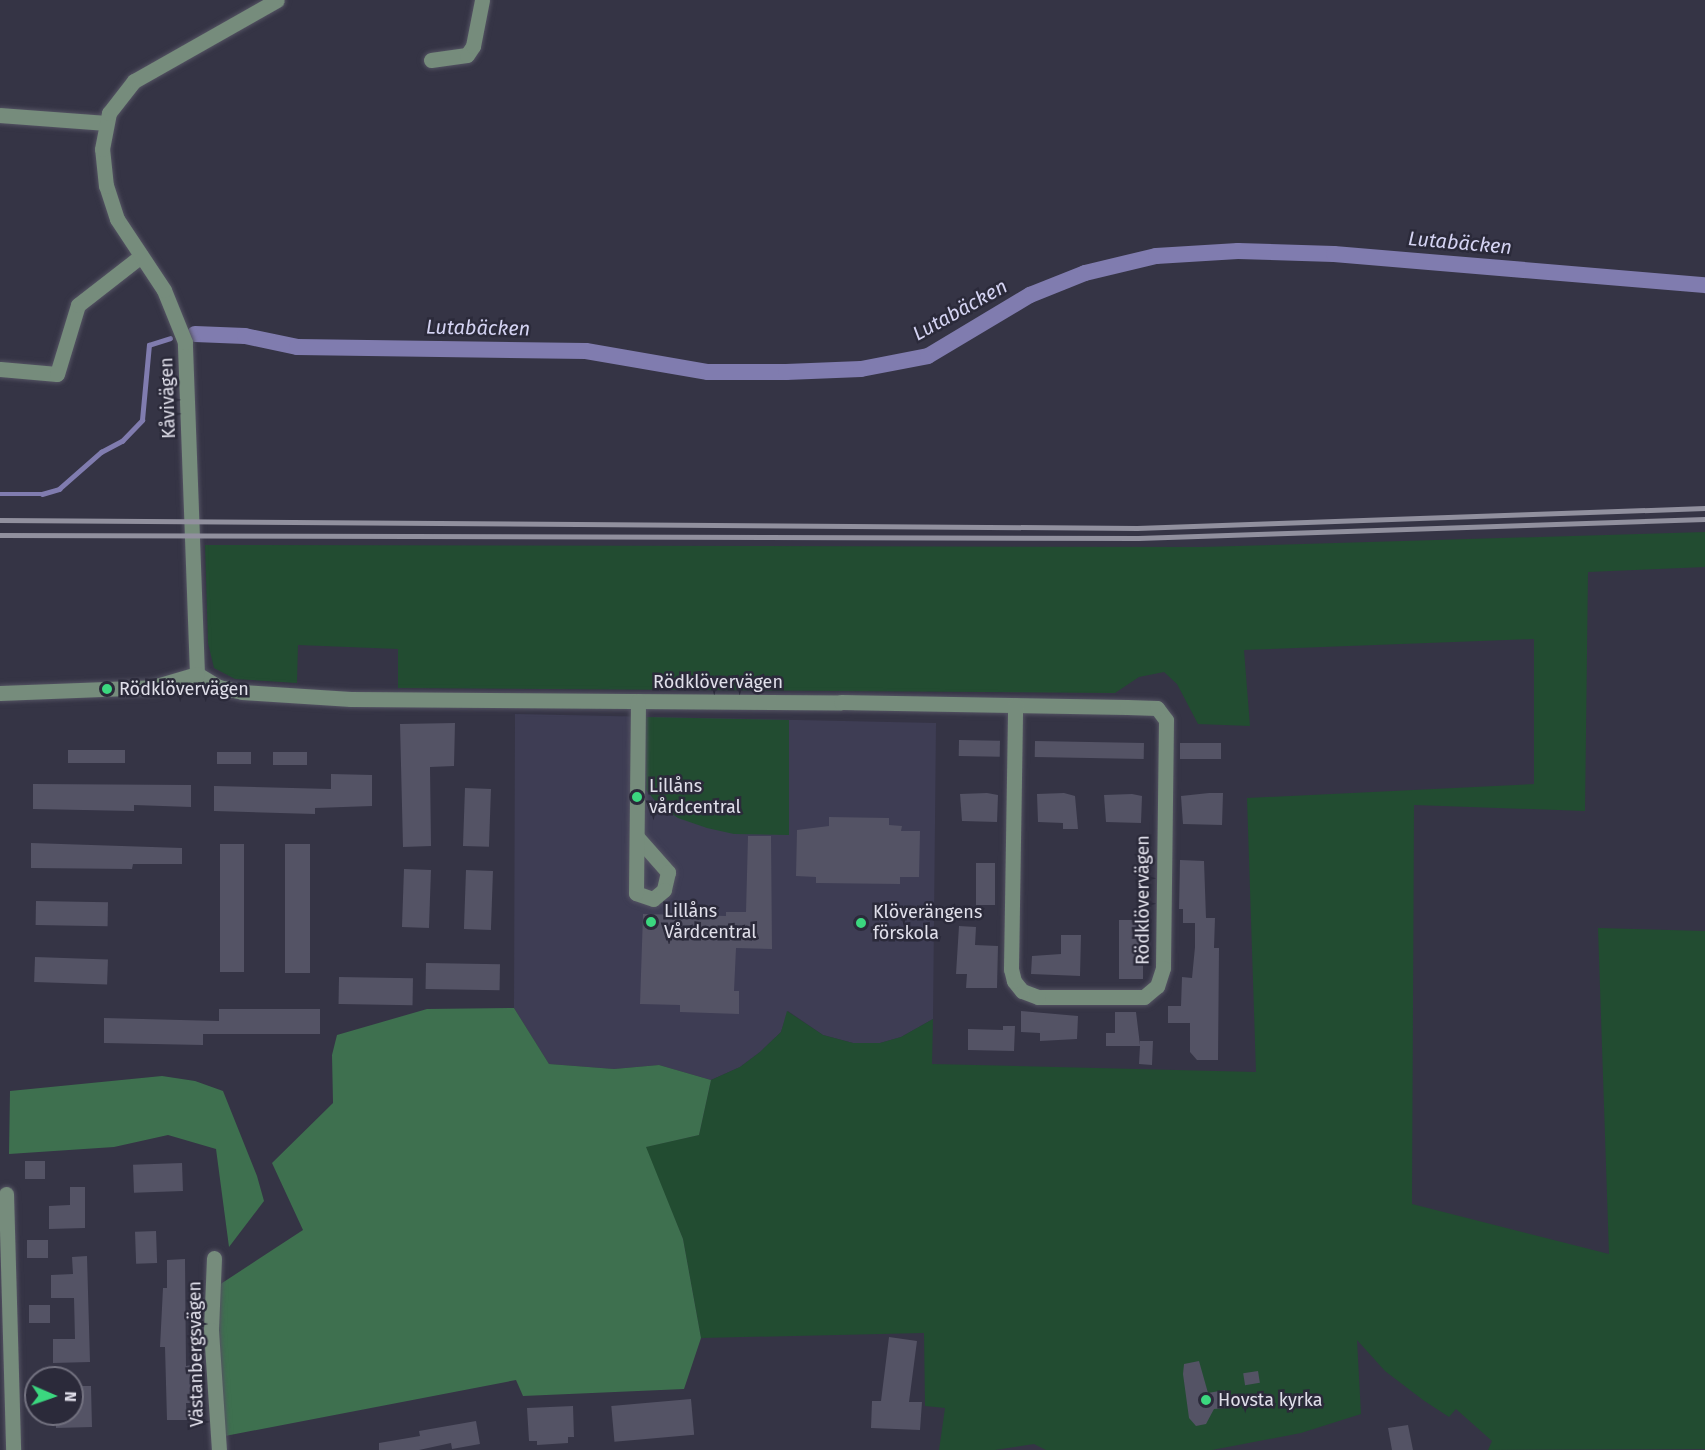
<!DOCTYPE html>
<html>
<head>
<meta charset="utf-8">
<style>
  body { margin:0 }
  #map { position:relative; width:1705px; height:1450px; overflow:hidden; background:#353445; font-family:"Fira Sans",sans-serif }
  div>[style] { position:absolute }
  [style*='--x'] { left:calc(var(--x)*1px); top:calc(var(--y)*1px); width:calc(var(--w)*1px); rotate:calc(var(--a)*1deg) }
  .built>* { inset:0; background:#3e3d54 }
  .green>* { inset:0; background:#224c31 }
  .forest>* { inset:0; background:#3e704f }
  .stream>* { height:4.5px; margin:-2.25px; padding:0 2.25px; transform-origin:2.25px; border-radius:2.25px; background:#807caf }
  .canal>* { height:16px; margin:-8px; padding:0 8px; transform-origin:8px; border-radius:8px; background:#807caf }
  .building>* { inset:0; background:#545365; transform-origin:0 0 }
  .roads { filter:drop-shadow(0 0 2px #545363) drop-shadow(0 0 2px #545363) }
  .minor>* { height:15px; margin:-7.5px; padding:0 7.5px; transform-origin:7.5px; border-radius:7.5px; background:#768c7c }
  .rail>* { height:4.5px; margin:-2.25px; padding:0 2.25px; transform-origin:2.25px; border-radius:2.25px; background:#91909e }
  .dots>* { width:16px; height:16px; translate:-50% -50%; box-sizing:border-box; border:3px solid #2b2a3a; border-radius:50% }
  span { translate:-50% -50%; white-space:nowrap; text-align:center; line-height:1.15; -webkit-text-stroke:5px #2b2a3a; paint-order:stroke }
  .street-label { font-size:18px; color:#e0dfea }
  .poi-label { font-size:18px; color:#e0dfea }
  .left { translate:0 -50%; text-align:left }
  .water-label { font-size:20px; color:#d4d3f2; font-style:italic }
  .north { position:absolute; left:24px; top:1366px; width:60px; height:60px; box-sizing:border-box; background:#2b2a3a; border:2px solid #737280; border-radius:50%; rotate:92deg; font-size:16px; font-weight:700; line-height:24px; text-align:center; color:#e0dfea }
  .north::after { content:''; display:block; margin:auto; width:21px; height:27px; background:#3bd77f; clip-path:polygon(50% 0,100% 100%,50% 72%,0 100%) }
</style>
</head>
<body>
<div id="map">
  <div class="built">
    <i style="clip-path:polygon(515px 714px,936px 723px,933px 1019px,901px 1037px,880px 1043px,853px 1043px,823px 1035px,788px 1011px,781px 1032px,760px 1052px,740px 1067px,711px 1080px,659px 1065px,614px 1069px,549px 1064px,514px 1008px)"></i>
  </div>
  <div class="green">
    <i style="clip-path:polygon(1705px 532px,1705px 567px,1588px 572px,1585px 811px,1414px 805px,1412px 1204px,1609px 1254px,1598px 928px,1705px 931px,1705px 1449px,1488px 1450px,1492px 1441px,1456px 1409px,1449px 1417px,1423px 1400px,1385px 1371px,1357px 1340px,1361px 1414px,1301px 1433px,1212px 1450px,1046px 1450px,1034px 1444px,995px 1450px,939px 1450px,945px 1408px,925px 1406px,924px 1333px,701px 1338px,683px 1239px,645px 1147px,699px 1135px,711px 1080px,740px 1067px,760px 1052px,781px 1032px,787px 1011px,823px 1035px,853px 1043px,880px 1043px,901px 1037px,933px 1019px,932px 1064px,1256px 1072px,1247px 798px,1534px 784px,1534px 639px,1244px 650px,1250px 726px,1198px 724px,1177px 684px,1164px 672px,1139px 677px,1115px 693px,398px 688px,398px 649px,298px 645px,297px 683px,235px 679px,214px 668px,208px 643px,205px 545px,1202px 547px)"></i>
    <i style="clip-path:polygon(646px 717px,789px 720px,789px 835px,734px 834px,707px 828px,678px 818px,658px 804px,646px 790px)"></i>
  </div>
  <div class="forest">
    <i style="clip-path:polygon(514px 1008px,549px 1064px,614px 1069px,659px 1065px,711px 1080px,699px 1135px,646px 1147px,683px 1239px,701px 1338px,684px 1389px,523px 1396px,516px 1380px,225px 1436px,216px 1287px,303px 1230px,272px 1163px,333px 1103px,332px 1055px,337px 1035px,427px 1009px)"></i>
    <i style="clip-path:polygon(162px 1076px,195px 1081px,223px 1091px,257px 1176px,264px 1201px,229px 1247px,216px 1149px,168px 1135px,114px 1147px,9px 1154px,10px 1091px)"></i>
  </div>
  <div class="stream">
    <i style="--x:0;--y:494;--w:42;--a:0"></i>
    <i style="--x:42;--y:494;--w:18;--a:-16"></i>
    <i style="--x:59;--y:489;--w:56;--a:-41.4"></i>
    <i style="--x:101;--y:452;--w:24;--a:-28"></i>
    <i style="--x:122;--y:441;--w:29;--a:-46"></i>
    <i style="--x:142;--y:420;--w:75;--a:-84.7"></i>
    <i style="--x:149;--y:345;--w:22;--a:-18"></i>
  </div>
  <div class="canal">
    <i style="--x:195;--y:334;--w:50;--a:2.3"></i>
    <i style="--x:245;--y:336;--w:53;--a:11.9"></i>
    <i style="--x:297;--y:347;--w:289;--a:0.8"></i>
    <i style="--x:586;--y:351;--w:124;--a:9.8"></i>
    <i style="--x:708;--y:372;--w:78;--a:0"></i>
    <i style="--x:786;--y:372;--w:75;--a:-2.3"></i>
    <i style="--x:861;--y:369;--w:68;--a:-11"></i>
    <i style="--x:928;--y:356;--w:119;--a:-30.9"></i>
    <i style="--x:1030;--y:295;--w:59;--a:-21.8"></i>
    <i style="--x:1085;--y:273;--w:73;--a:-13.5"></i>
    <i style="--x:1156;--y:256;--w:82;--a:-3.5"></i>
    <i style="--x:1238;--y:251;--w:96;--a:1.8"></i>
    <i style="--x:1334;--y:254;--w:372;--a:4.8"></i>
  </div>
  <div class="building">
    <i style="clip-path:polygon(455px 723px,454px 766px,430px 767px,431px 846px,403px 847px,400px 724px)"></i>
    <i style="left:959px;top:740px;width:41px;height:16px;rotate:1deg"></i>
    <i style="left:1035px;top:741px;width:109px;height:16px;rotate:1deg"></i>
    <i style="left:1180px;top:743px;width:41px;height:16px"></i>
    <i style="left:125px;top:750px;width:13px;height:57px;rotate:90deg"></i>
    <i style="left:217px;top:752px;width:34px;height:12px"></i>
    <i style="left:307px;top:752px;width:13px;height:34px;rotate:90deg"></i>
    <i style="clip-path:polygon(331px 774px,372px 775px,372px 806px,315px 808px,315px 814px,214px 811px,214px 786px,331px 789px)"></i>
    <i style="clip-path:polygon(33px 784px,191px 785px,191px 807px,134px 805px,134px 811px,33px 809px)"></i>
    <i style="left:465px;top:788px;width:26px;height:58px;rotate:2deg"></i>
    <i style="clip-path:polygon(987px 793px,998px 795px,997px 822px,962px 821px,960px 794px)"></i>
    <i style="clip-path:polygon(1064px 793px,1075px 796px,1078px 829px,1063px 829px,1063px 823px,1038px 822px,1037px 794px)"></i>
    <i style="clip-path:polygon(1209px 793px,1223px 793px,1222px 825px,1183px 824px,1181px 796px)"></i>
    <i style="clip-path:polygon(1132px 794px,1142px 796px,1141px 823px,1106px 822px,1104px 795px)"></i>
    <i style="clip-path:polygon(829px 817px,889px 818px,889px 825px,902px 826px,901px 831px,920px 831px,919px 877px,900px 877px,900px 884px,816px 883px,816px 877px,796px 876px,797px 830px,829px 826px)"></i>
    <i style="clip-path:polygon(748px 836px,771px 836px,772px 949px,736px 948px,734px 991px,739px 991px,739px 1014px,680px 1012px,680px 1005px,640px 1004px,643px 914px,726px 916px,726px 912px,746px 912px)"></i>
    <i style="clip-path:polygon(31px 843px,182px 848px,182px 864px,133px 864px,132px 869px,31px 868px)"></i>
    <i style="left:220px;top:844px;width:24px;height:128px"></i>
    <i style="left:285px;top:844px;width:25px;height:129px"></i>
    <i style="clip-path:polygon(1180px 860px,1204px 861px,1206px 918px,1215px 918px,1214px 948px,1219px 948px,1218px 1060px,1197px 1060px,1190px 1052px,1190px 1023px,1168px 1023px,1168px 1006px,1181px 1006px,1182px 977px,1192px 978px,1195px 947px,1195px 923px,1183px 923px,1183px 909px,1179px 909px)"></i>
    <i style="left:976px;top:863px;width:19px;height:42px"></i>
    <i style="left:404px;top:869px;width:27px;height:58px;rotate:2deg"></i>
    <i style="left:466px;top:870px;width:27px;height:59px;rotate:2deg"></i>
    <i style="left:36px;top:901px;width:72px;height:24px;rotate:1deg"></i>
    <i style="left:1119px;top:920px;width:24px;height:59px"></i>
    <i style="clip-path:polygon(959px 926px,976px 927px,975px 945px,998px 946px,997px 988px,966px 988px,967px 974px,956px 974px)"></i>
    <i style="clip-path:polygon(1061px 935px,1081px 935px,1080px 976px,1031px 974px,1032px 956px,1061px 954px)"></i>
    <i style="left:35px;top:957px;width:73px;height:25px;rotate:2deg"></i>
    <i style="left:426px;top:963px;width:74px;height:26px;rotate:1deg"></i>
    <i style="left:339px;top:977px;width:74px;height:27px;rotate:1deg"></i>
    <i style="clip-path:polygon(219px 1009px,320px 1009px,320px 1034px,203px 1034px,203px 1045px,104px 1043px,104px 1018px,219px 1021px)"></i>
    <i style="clip-path:polygon(1021px 1011px,1078px 1016px,1077px 1039px,1040px 1041px,1040px 1033px,1021px 1032px)"></i>
    <i style="clip-path:polygon(1115px 1012px,1136px 1012px,1140px 1045px,1140px 1041px,1153px 1041px,1152px 1065px,1139px 1064px,1140px 1046px,1106px 1046px,1106px 1033px,1115px 1033px)"></i>
    <i style="clip-path:polygon(1003px 1026px,1015px 1026px,1014px 1051px,968px 1050px,968px 1029px,1003px 1030px)"></i>
    <i style="left:25px;top:1161px;width:20px;height:18px"></i>
    <i style="left:182px;top:1163px;width:28px;height:49px;rotate:88deg"></i>
    <i style="clip-path:polygon(70px 1187px,85px 1187px,85px 1228px,49px 1229px,49px 1206px,70px 1205px)"></i>
    <i style="left:156px;top:1231px;width:32px;height:21px;rotate:88deg"></i>
    <i style="left:27px;top:1240px;width:21px;height:18px"></i>
    <i style="clip-path:polygon(87px 1256px,90px 1362px,53px 1363px,53px 1339px,75px 1339px,74px 1298px,51px 1298px,51px 1275px,73px 1274px,72px 1257px)"></i>
    <i style="clip-path:polygon(185px 1259px,186px 1366px,191px 1365px,192px 1403px,186px 1403px,187px 1420px,167px 1420px,165px 1347px,160px 1347px,163px 1288px,167px 1288px,167px 1260px)"></i>
    <i style="left:29px;top:1305px;width:21px;height:18px"></i>
    <i style="clip-path:polygon(889px 1337px,917px 1341px,909px 1402px,922px 1402px,920px 1430px,871px 1428px,872px 1401px,881px 1401px)"></i>
    <i style="clip-path:polygon(1199px 1361px,1208px 1393px,1225px 1390px,1227px 1408px,1214px 1409px,1206px 1424px,1196px 1426px,1189px 1418px,1183px 1374px,1184px 1364px)"></i>
    <i style="left:1258px;top:1371px;width:12px;height:15px;rotate:81deg"></i>
    <i style="clip-path:polygon(76px 1386px,91px 1386px,92px 1427px,56px 1428px,56px 1414px,72px 1414px,72px 1404px,77px 1404px)"></i>
    <i style="left:691px;top:1399px;width:36px;height:80px;rotate:85deg"></i>
    <i style="clip-path:polygon(573px 1406px,574px 1437px,568px 1437px,568px 1443px,537px 1445px,537px 1441px,529px 1441px,527px 1408px)"></i>
    <i style="clip-path:polygon(476px 1421px,480px 1444px,452px 1449px,451px 1443px,419px 1450px,379px 1450px,379px 1443px,420px 1436px,419px 1431px)"></i>
    <i style="clip-path:polygon(1408px 1425px,1413px 1450px,1392px 1450px,1388px 1428px)"></i>
  </div>
  <div class="roads">
    <div class="minor">
      <i style="--x:431;--y:60;--w:36;--a:-8"></i>
      <i style="--x:467;--y:55;--w:11;--a:-56"></i>
      <i style="--x:473;--y:46;--w:47;--a:-78.9"></i>
      <i style="--x:0;--y:115;--w:106;--a:4.3"></i>
      <i style="--x:0;--y:369;--w:57;--a:5"></i>
      <i style="--x:57;--y:374;--w:72;--a:-73.1"></i>
      <i style="--x:78;--y:305;--w:80;--a:-37.9"></i>
      <i style="--x:197;--y:674;--w:26;--a:31"></i>
      <i style="--x:219;--y:687;--w:24;--a:12"></i>
      <i style="--x:242;--y:692;--w:109;--a:3.7"></i>
      <i style="--x:351;--y:699;--w:490;--a:0.4"></i>
      <i style="--x:841;--y:702;--w:286;--a:1"></i>
      <i style="--x:1127;--y:707;--w:30;--a:2"></i>
      <i style="--x:1157;--y:708;--w:15;--a:53"></i>
      <i style="--x:1166;--y:720;--w:248;--a:90.7"></i>
      <i style="--x:1163;--y:968;--w:19;--a:108"></i>
      <i style="--x:1157;--y:986;--w:17;--a:140"></i>
      <i style="--x:1144;--y:997;--w:106;--a:180"></i>
      <i style="--x:1038;--y:997;--w:17;--a:-159"></i>
      <i style="--x:1022;--y:991;--w:13;--a:-129"></i>
      <i style="--x:1014;--y:981;--w:12;--a:-104"></i>
      <i style="--x:1011;--y:969;--w:264;--a:-89.1"></i>
      <i style="--x:197;--y:674;--w:332;--a:-92.1"></i>
      <i style="--x:185;--y:342;--w:56;--a:-112"></i>
      <i style="--x:164;--y:290;--w:85;--a:-123.5"></i>
      <i style="--x:117;--y:219;--w:35;--a:-108"></i>
      <i style="--x:106;--y:186;--w:37;--a:-96"></i>
      <i style="--x:102;--y:149;--w:37;--a:-79"></i>
      <i style="--x:109;--y:113;--w:41;--a:-52"></i>
      <i style="--x:134;--y:81;--w:164;--a:-29.5"></i>
      <i style="--x:0;--y:693;--w:153;--a:-2.2"></i>
      <i style="--x:153;--y:687;--w:46;--a:-16.5"></i>
      <i style="--x:637;--y:837;--w:47;--a:48.5"></i>
      <i style="--x:668;--y:872;--w:18;--a:103"></i>
      <i style="--x:664;--y:890;--w:14;--a:141"></i>
      <i style="--x:653;--y:899;--w:18;--a:-161"></i>
      <i style="--x:636;--y:893;--w:192;--a:-89.4"></i>
      <i style="--x:6;--y:1194;--w:256;--a:88.4"></i>
      <i style="--x:214;--y:1258;--w:72;--a:92.4"></i>
      <i style="--x:211;--y:1330;--w:120;--a:86.2"></i>
    </div>
  </div>
  <div class="rail">
    <i style="--x:0;--y:520;--w:1137;--a:0.4"></i>
    <i style="--x:1137;--y:528;--w:568;--a:-2.02"></i>
    <i style="--x:0;--y:535;--w:1138;--a:0.15"></i>
    <i style="--x:1138;--y:538;--w:567;--a:-1.92"></i>
  </div>
  <div class="dots">
    <i style="left:107px;top:689px;background:#3bd77f"></i>
    <i style="left:637px;top:797px;background:#3bd77f"></i>
    <i style="left:651px;top:922px;background:#3bd77f"></i>
    <i style="left:861px;top:923px;background:#3bd77f"></i>
    <i style="left:1206px;top:1400px;background:#3bd77f"></i>
  </div>
  <div class="street-label">
    <span style="left:168px;top:398px;rotate:-92deg">Kåvivägen</span>
    <span style="left:718px;top:682px">Rödklövervägen</span>
    <span style="left:1143px;top:900px;rotate:-90deg">Rödklövervägen</span>
    <span style="left:196px;top:1354px;rotate:-91deg">Västanbergsvägen</span>
  </div>
  <div class="poi-label">
    <span class="left" style="left:119px;top:689px">Rödklövervägen</span>
    <span class="left" style="left:649px;top:797px">Lillåns<br>vårdcentral</span>
    <span class="left" style="left:664px;top:922px">Lillåns<br>Vårdcentral</span>
    <span class="left" style="left:873px;top:923px">Klöverängens<br>förskola</span>
    <span class="left" style="left:1218px;top:1400px">Hovsta kyrka</span>
  </div>
  <div class="water-label">
    <span style="left:1460px;top:243px;rotate:5deg">Lutabäcken</span>
    <span style="left:960px;top:310px;rotate:-29deg">Lutabäcken</span>
    <span style="left:478px;top:328px;rotate:1deg">Lutabäcken</span>
  </div>
  <div class="north">N</div>
</div>
</body>
</html>
